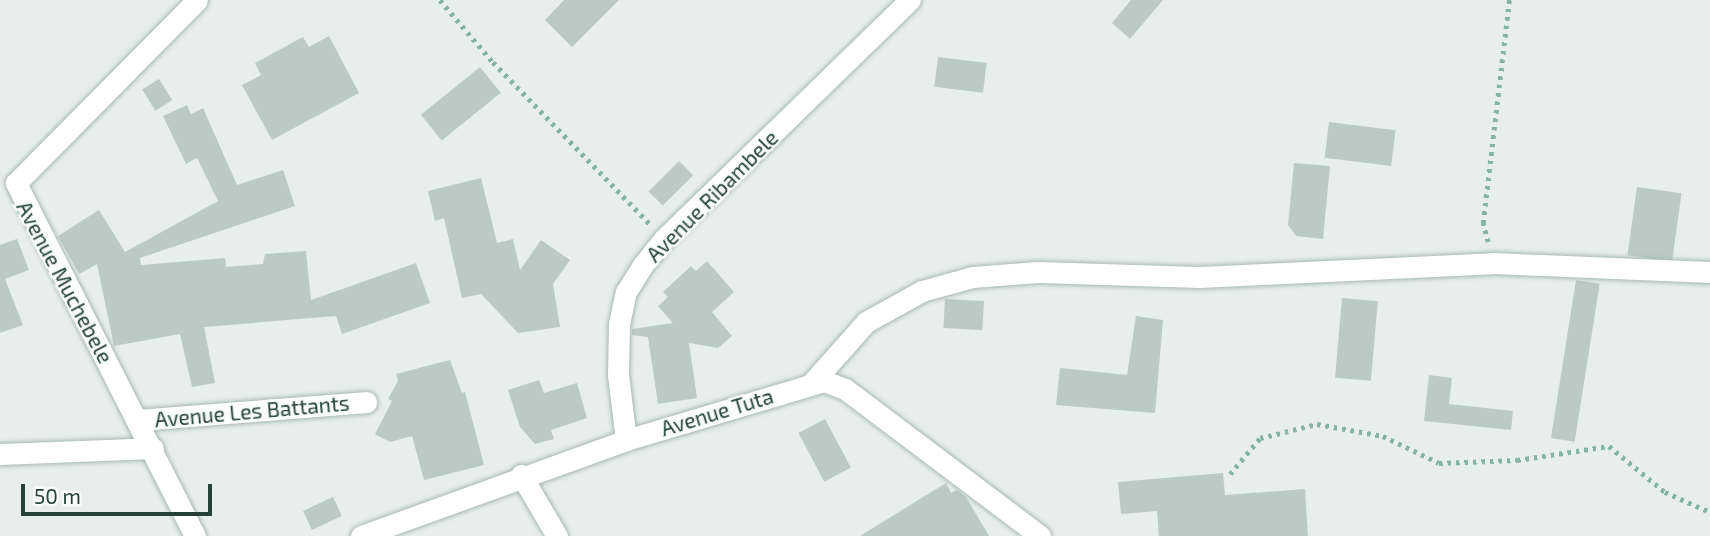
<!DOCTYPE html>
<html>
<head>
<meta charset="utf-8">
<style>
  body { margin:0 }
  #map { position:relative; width:1710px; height:536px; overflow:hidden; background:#e6efeb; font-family:"Exo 2",sans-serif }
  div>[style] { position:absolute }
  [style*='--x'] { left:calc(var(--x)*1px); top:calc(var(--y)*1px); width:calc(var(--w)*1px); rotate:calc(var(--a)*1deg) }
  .building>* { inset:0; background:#bbcac4; transform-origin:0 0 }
  .path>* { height:4.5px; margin-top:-2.25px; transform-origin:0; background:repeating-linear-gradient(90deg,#86b3a5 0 3.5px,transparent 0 8.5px) }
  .roads { filter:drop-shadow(0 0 2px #a8b8b2) drop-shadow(0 0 2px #a8b8b2) }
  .minor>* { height:21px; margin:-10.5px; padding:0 10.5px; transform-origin:10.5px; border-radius:10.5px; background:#fff }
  span { translate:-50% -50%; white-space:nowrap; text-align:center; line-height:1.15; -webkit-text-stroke:5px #f7fbf9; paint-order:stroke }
  .street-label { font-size:21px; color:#24423a }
  .scale { position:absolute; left:21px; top:484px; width:191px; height:32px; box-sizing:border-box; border:4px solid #24423a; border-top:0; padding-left:9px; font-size:21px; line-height:24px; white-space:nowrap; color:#24423a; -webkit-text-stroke:5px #f7fbf9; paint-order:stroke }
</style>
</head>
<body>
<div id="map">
  <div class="building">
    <i style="clip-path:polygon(564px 0,619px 0,572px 47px,545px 20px)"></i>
    <i style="clip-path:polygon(1131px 0,1163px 0,1130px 39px,1112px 23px)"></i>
    <i style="clip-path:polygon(329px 36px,359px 93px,272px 140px,242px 85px,261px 75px,255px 63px,303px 37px,309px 47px)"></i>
    <i style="left:938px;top:57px;width:49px;height:30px;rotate:7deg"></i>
    <i style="left:480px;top:67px;width:33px;height:76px;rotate:51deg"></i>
    <i style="left:159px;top:79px;width:25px;height:20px;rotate:58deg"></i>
    <i style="clip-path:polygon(187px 105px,191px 114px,203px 108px,237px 185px,283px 170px,295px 206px,140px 258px,141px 265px,225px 258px,226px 267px,263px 264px,265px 254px,306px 251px,311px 300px,416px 263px,430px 303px,342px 334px,336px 316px,204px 327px,215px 383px,192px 387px,180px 334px,114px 346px,97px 264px,79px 274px,58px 236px,99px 210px,125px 252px,218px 201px,197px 158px,186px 164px,163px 116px)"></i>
    <i style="left:1329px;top:122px;width:67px;height:36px;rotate:7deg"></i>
    <i style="left:679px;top:161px;width:20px;height:43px;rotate:45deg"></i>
    <i style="clip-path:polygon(1294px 163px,1330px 166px,1323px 239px,1296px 236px,1288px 225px)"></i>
    <i style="clip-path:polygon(481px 178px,497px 243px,513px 239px,520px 270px,541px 240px,570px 260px,553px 284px,560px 327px,518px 333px,481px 294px,462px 298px,444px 218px,435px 221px,428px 191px)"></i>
    <i style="left:1637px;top:187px;width:45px;height:69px;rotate:8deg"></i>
    <i style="clip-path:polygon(17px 239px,29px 270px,5px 279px,23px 325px,0 333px,0 245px)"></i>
    <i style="clip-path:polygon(707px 261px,734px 292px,712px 312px,732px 336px,718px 348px,689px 343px,697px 398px,658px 404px,648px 337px,632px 335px,632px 329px,673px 323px,658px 306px,668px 297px,663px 292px,691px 266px,696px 271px)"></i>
    <i style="left:1576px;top:280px;width:24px;height:160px;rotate:9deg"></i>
    <i style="left:1342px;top:298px;width:36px;height:80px;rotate:5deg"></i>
    <i style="left:945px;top:299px;width:39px;height:29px;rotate:3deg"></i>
    <i style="clip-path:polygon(1136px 316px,1163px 320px,1155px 413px,1056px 405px,1060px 368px,1127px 375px)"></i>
    <i style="clip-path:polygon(450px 360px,462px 393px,465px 392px,484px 465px,424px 480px,412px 436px,390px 442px,375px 434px,392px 401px,388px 399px,398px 381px,396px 374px)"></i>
    <i style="clip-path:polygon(1429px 375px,1452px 378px,1449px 404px,1513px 411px,1511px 430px,1424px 421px)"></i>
    <i style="clip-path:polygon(539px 380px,544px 393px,577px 383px,587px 418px,551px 430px,554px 439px,535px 444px,520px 427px,508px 390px)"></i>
    <i style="left:825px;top:419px;width:55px;height:30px;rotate:62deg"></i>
    <i style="clip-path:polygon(1223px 473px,1225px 495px,1305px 489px,1308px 536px,1159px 536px,1157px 511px,1121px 514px,1118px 482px)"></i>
    <i style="clip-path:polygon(946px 483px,951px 493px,957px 490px,966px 497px,989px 536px,860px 536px)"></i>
    <i style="left:333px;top:497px;width:21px;height:33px;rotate:65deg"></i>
  </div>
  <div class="path">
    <i style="--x:440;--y:0;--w:82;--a:49.5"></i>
    <i style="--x:493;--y:62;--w:226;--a:45.9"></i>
    <i style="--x:1488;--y:242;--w:20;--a:-105"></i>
    <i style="--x:1483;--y:223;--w:225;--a:-83.3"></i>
    <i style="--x:1230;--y:474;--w:47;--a:-50.2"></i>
    <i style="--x:1260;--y:438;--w:59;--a:-13.8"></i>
    <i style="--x:1317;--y:424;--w:67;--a:10.3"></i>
    <i style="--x:1383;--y:436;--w:62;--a:25.7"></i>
    <i style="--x:1439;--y:463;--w:78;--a:-2.2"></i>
    <i style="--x:1517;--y:460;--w:93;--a:-8.7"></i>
    <i style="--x:1609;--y:446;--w:72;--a:39.4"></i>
    <i style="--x:1665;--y:492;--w:49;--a:24"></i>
  </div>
  <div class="roads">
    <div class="minor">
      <i style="--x:811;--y:384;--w:83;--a:-48.4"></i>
      <i style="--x:866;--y:322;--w:64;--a:-29"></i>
      <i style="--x:922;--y:291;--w:52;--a:-15.6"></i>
      <i style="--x:972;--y:277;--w:66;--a:-4.3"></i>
      <i style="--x:1038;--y:272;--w:161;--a:1.8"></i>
      <i style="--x:1199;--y:277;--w:294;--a:-2.7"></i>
      <i style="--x:1493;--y:263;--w:217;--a:2.4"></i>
      <i style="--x:138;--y:420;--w:229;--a:-4.5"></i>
      <i style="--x:626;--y:440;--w:65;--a:-97"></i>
      <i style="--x:618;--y:375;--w:51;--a:-88.9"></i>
      <i style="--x:619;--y:324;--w:33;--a:-78"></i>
      <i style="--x:626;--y:292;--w:31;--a:-58"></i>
      <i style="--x:642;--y:266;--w:35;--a:-51"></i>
      <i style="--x:664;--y:239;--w:343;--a:-44.2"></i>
      <i style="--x:0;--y:454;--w:153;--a:-2.2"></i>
      <i style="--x:521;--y:475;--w:71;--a:59.5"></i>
      <i style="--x:195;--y:536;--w:396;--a:-116.9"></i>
      <i style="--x:16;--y:183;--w:257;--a:-45.3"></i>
      <i style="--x:361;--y:536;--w:282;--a:-19.9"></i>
      <i style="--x:626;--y:440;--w:207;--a:-16.6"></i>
      <i style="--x:824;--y:381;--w:22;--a:21"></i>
      <i style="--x:845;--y:389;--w:244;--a:37"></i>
    </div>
  </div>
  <div class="street-label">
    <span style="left:712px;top:196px;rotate:-45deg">Avenue Ribambele</span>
    <span style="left:65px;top:282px;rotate:62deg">Avenue Muchebele</span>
    <span style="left:252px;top:411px;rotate:-5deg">Avenue Les Battants</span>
    <span style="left:717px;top:412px;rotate:-17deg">Avenue Tuta</span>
  </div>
  <div class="scale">50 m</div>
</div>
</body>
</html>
